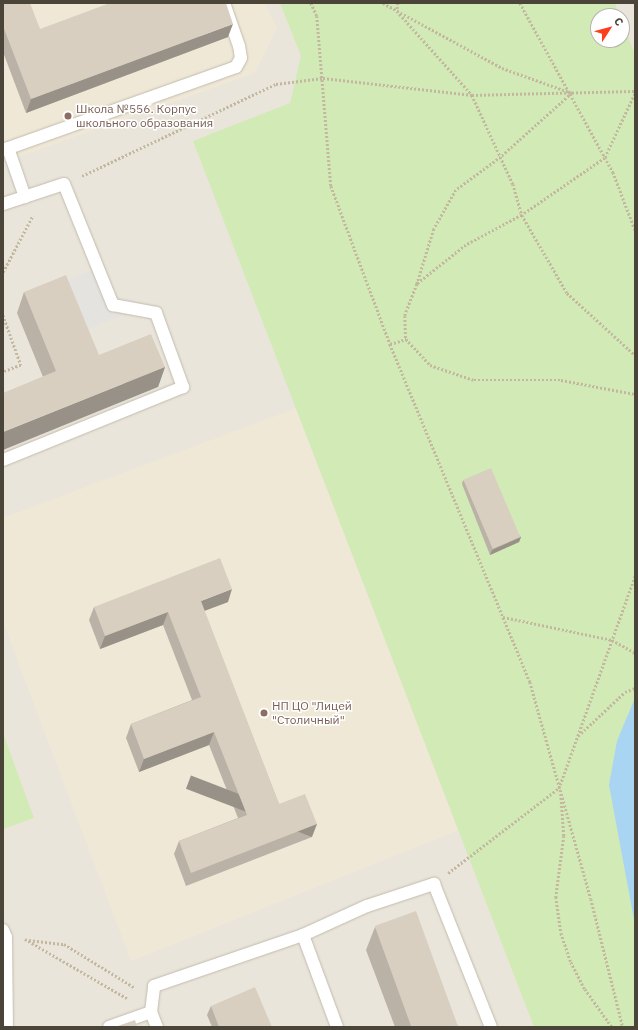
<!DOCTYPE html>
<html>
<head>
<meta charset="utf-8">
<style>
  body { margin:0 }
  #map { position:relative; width:638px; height:1030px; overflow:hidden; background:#f6f3ec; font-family:"IBM Plex Sans",sans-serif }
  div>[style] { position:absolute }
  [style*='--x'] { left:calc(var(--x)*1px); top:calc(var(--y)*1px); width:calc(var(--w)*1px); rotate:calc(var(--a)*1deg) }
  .residential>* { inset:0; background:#eae5da }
  .education>* { inset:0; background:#efe8d6 }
  .green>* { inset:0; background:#d2eab5 }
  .parking>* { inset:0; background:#e5e3e0 }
  .water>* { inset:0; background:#a9d4f2 }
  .path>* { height:2.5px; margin-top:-1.25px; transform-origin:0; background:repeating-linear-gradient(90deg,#c4b79f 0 2px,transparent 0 4px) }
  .roads { filter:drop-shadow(0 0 1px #c2bbae) drop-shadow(0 0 1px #c2bbae) }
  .lane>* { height:12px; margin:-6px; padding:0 6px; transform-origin:6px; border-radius:6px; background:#fff }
  .wall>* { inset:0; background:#bab2a6 }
  .shaded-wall>* { inset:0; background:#979187; transform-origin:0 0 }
  .building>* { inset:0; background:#d8cfc1; transform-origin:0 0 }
  .dots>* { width:11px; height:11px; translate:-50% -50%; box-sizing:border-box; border:2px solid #fff; border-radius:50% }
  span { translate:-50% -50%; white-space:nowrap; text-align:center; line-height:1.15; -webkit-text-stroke:3px #fff; paint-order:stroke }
  .education-label { font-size:12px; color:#785e54 }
  .left { translate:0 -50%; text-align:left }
  .frame { position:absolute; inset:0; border:4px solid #4b4439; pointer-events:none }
  .north { position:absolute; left:590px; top:8px; width:40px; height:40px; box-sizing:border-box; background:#fff; border:1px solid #b7b4b0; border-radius:50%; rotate:54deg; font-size:11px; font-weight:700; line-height:16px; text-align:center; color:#4b4439 }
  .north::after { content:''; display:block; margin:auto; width:14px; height:18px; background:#fc3f1d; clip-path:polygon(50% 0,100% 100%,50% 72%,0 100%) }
</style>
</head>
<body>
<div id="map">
  <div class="residential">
    <i style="clip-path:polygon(evenodd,3px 3px,635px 3px,635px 1027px,3px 1027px,3px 3px,598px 16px,622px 16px,622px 40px,598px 40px,598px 16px)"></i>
  </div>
  <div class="education">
    <i style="clip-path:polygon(3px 3px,264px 3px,277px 28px,255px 73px,3px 162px)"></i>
    <i style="clip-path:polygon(371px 380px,524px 804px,131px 961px,3px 622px,3px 518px)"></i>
  </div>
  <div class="green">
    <i style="clip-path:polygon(280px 3px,615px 3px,620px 16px,598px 16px,598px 40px,622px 40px,622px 22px,635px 54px,635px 1027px,534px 1027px,193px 141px,290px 103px,301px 56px)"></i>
    <i style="clip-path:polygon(3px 733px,34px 818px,3px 829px)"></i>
  </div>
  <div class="parking">
    <i style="clip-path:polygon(98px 268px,113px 305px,138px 309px,83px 331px,65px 281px)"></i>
  </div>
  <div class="water">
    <i style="clip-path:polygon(635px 698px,635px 925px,609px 785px,617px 741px)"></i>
  </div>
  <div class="path">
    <i style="--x:311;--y:3;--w:14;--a:65"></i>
    <i style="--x:317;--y:16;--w:171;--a:85.3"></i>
    <i style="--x:331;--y:186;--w:169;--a:69.5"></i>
    <i style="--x:390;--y:344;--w:366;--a:67.5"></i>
    <i style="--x:530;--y:682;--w:225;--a:74.3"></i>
    <i style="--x:591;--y:899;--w:132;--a:76"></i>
    <i style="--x:383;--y:3;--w:136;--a:28.6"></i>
    <i style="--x:502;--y:68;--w:74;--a:19.7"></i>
    <i style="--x:572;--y:93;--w:96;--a:138"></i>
    <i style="--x:501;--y:157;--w:56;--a:143.7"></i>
    <i style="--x:456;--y:190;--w:45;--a:119.4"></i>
    <i style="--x:434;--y:229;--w:58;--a:107.2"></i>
    <i style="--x:398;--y:3;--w:8;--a:97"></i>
    <i style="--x:397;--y:11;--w:113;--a:48.2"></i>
    <i style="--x:472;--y:95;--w:98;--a:65.3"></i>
    <i style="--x:513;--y:184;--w:32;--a:74"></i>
    <i style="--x:522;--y:215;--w:64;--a:151.8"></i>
    <i style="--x:466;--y:245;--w:63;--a:141.5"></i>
    <i style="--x:417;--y:284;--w:34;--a:111"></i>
    <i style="--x:405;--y:316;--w:23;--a:88"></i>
    <i style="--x:406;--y:339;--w:35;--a:47"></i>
    <i style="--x:430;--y:365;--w:46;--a:18.8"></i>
    <i style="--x:474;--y:380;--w:87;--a:0"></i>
    <i style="--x:561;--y:380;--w:75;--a:10.7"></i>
    <i style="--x:520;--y:3;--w:193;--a:61.2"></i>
    <i style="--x:613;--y:172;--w:62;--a:69.2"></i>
    <i style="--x:635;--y:94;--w:71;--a:115.1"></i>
    <i style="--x:605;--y:158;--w:101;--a:145.5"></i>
    <i style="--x:522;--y:215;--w:90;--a:60"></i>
    <i style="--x:567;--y:293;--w:92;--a:42.4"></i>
    <i style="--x:82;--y:176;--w:215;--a:-25.4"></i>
    <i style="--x:276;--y:84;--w:47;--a:-7.3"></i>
    <i style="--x:323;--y:78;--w:150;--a:6.5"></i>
    <i style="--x:472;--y:95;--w:163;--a:-1.4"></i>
    <i style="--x:3;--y:272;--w:64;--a:-62.2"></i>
    <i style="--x:3;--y:315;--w:53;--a:70.2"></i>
    <i style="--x:21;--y:365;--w:19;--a:159"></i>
    <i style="--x:390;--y:344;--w:17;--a:-17"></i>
    <i style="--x:503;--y:617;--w:111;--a:11.9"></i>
    <i style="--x:612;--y:640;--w:26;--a:29"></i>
    <i style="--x:578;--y:736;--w:64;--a:-43.1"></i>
    <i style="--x:625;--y:692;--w:11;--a:-22"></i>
    <i style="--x:560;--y:785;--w:223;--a:-70.3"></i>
    <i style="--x:561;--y:794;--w:42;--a:85.9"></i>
    <i style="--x:564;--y:836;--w:62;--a:97.5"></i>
    <i style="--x:556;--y:897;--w:36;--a:82"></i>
    <i style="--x:561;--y:933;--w:31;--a:71"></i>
    <i style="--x:571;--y:962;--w:30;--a:63"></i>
    <i style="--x:585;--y:989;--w:47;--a:54.6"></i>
    <i style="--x:448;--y:873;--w:141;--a:-37.5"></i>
    <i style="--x:25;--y:939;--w:119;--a:30.2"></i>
    <i style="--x:29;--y:940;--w:35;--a:7"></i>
    <i style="--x:64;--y:944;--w:82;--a:31.6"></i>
  </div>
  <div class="roads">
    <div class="lane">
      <i style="--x:8;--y:148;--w:52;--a:70.9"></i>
      <i style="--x:3;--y:150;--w:247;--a:-19.6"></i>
      <i style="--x:236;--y:67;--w:10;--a:-61"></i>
      <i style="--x:241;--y:58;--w:12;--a:-99"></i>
      <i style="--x:239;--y:46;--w:46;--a:-109.2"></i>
      <i style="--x:3;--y:204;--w:64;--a:-18.2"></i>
      <i style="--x:64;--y:184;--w:131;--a:68"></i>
      <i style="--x:113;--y:305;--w:44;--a:10.5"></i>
      <i style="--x:156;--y:313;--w:79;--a:70"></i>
      <i style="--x:183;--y:387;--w:194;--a:157.9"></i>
      <i style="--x:3;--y:930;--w:8;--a:67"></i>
      <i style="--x:6;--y:937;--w:90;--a:89.4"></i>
      <i style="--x:303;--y:935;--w:98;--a:69.7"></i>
      <i style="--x:109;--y:1027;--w:45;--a:-19.7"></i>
      <i style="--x:157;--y:1027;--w:16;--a:-112"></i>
      <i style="--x:151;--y:1012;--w:26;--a:-83"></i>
      <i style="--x:154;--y:986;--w:157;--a:-18.9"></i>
      <i style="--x:303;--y:935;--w:70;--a:-24.4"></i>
      <i style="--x:367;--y:906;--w:71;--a:-18.2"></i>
      <i style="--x:434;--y:884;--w:154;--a:68.3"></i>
    </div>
  </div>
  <div class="wall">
    <i style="clip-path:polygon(3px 3px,40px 29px,228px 37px,26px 113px,3px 52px)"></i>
    <i style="clip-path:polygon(24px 292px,99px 355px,165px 367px,158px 387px,43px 377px,17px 313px)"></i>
    <i style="clip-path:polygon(463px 480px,521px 537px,519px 542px,490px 555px,462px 484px)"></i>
    <i style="clip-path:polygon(228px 602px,204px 611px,279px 804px,312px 837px,186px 886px,174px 854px,179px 841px,238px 818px,209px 745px,139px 772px,126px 738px,131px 724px,192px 700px,163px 625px,100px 649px,89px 620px,94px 607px)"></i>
    <i style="clip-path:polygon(375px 927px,459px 1027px,395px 1027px,366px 950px)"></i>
    <i style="clip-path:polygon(211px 1006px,272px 1027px,212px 1027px,207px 1015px)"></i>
  </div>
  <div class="shaded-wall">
    <i style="clip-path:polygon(233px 24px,228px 37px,26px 113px,31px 99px)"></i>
    <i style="clip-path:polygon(165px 367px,158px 387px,3px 450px,3px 432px)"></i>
    <i style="clip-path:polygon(521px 537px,519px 542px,490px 555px,492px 550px)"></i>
    <i style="clip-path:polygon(232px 589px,228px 602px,196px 614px,201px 601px)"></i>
    <i style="clip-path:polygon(168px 612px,163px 625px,100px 649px,105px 636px)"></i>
    <i style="clip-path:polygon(214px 732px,209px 745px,139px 772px,144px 759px)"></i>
    <i style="left:317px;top:824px;width:14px;height:135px;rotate:111deg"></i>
  </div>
  <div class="building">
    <i style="clip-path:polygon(3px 3px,30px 3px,40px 29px,110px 3px,226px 3px,233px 24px,31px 99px,3px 26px)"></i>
    <i style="clip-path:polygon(66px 275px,99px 355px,151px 334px,165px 367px,3px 432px,3px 393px,56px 371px,24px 292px)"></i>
    <i style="left:491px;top:468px;width:75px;height:30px;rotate:67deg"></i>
    <i style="clip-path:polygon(220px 558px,232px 589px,201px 601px,279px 804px,305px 794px,317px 824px,191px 873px,179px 841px,247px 815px,214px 732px,144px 759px,131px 724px,201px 697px,168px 612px,105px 636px,94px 607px)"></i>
    <i style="left:416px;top:911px;width:124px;height:44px;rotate:70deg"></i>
    <i style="clip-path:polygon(255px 987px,272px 1027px,219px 1027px,211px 1006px)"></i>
    <i style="clip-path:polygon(135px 1020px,137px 1027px,115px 1027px)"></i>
  </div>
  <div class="dots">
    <i style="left:68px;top:116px;background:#8d6e63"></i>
    <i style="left:264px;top:713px;background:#8d6e63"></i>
  </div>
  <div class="education-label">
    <span class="left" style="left:76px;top:116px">Школа №556. Корпус<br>школьного образования</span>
    <span class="left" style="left:272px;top:713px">НП ЦО "Лицей<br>"Столичный"</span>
  </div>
  <div class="frame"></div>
  <div class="north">С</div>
</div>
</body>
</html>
